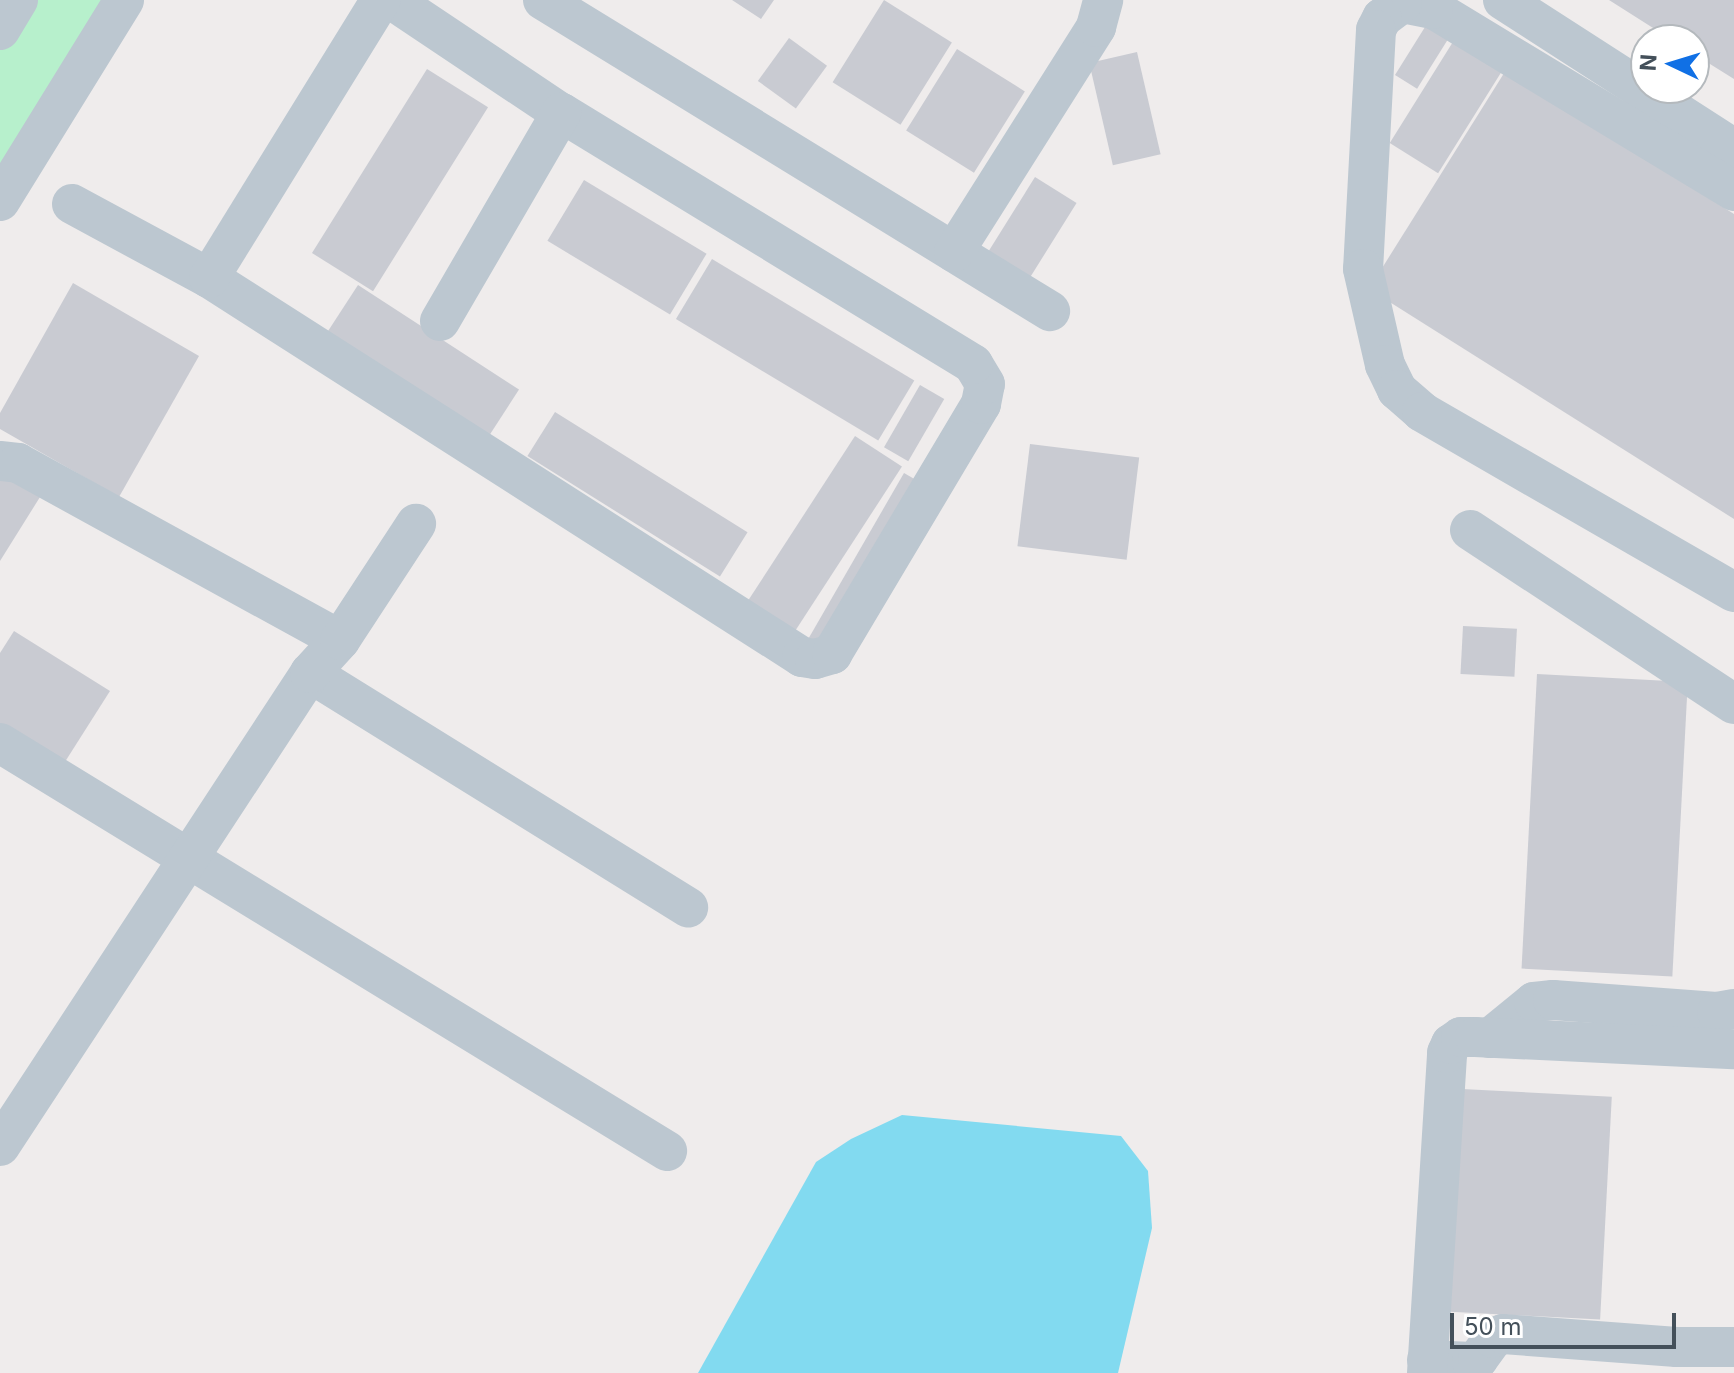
<!DOCTYPE html>
<html>
<head>
<meta charset="utf-8">
<style>
  body { margin:0 }
  #map { position:relative; width:1734px; height:1373px; overflow:hidden; background:#efecec; font-family:Inter,sans-serif }
  div>[style] { position:absolute }
  [style*='--x'] { left:calc(var(--x)*1px); top:calc(var(--y)*1px); width:calc(var(--w)*1px); rotate:calc(var(--a)*1deg) }
  .green>* { inset:0; background:#b7f0cc }
  .water>* { inset:0; background:#82daf0 }
  .building>* { inset:0; background:#c9cbd2; transform-origin:0 0 }
  .minor>* { height:40px; margin:-20px; padding:0 20px; transform-origin:20px; border-radius:20px; background:#bcc7d0 }
  span { translate:-50% -50%; white-space:nowrap; text-align:center; line-height:1.15; -webkit-text-stroke:8px #fff; paint-order:stroke }
  .north { position:absolute; left:1630px; top:24px; width:80px; height:80px; box-sizing:border-box; background:#fff; border:2px solid #b4b9bd; border-radius:50%; rotate:274deg; font-size:22px; font-weight:700; line-height:32px; text-align:center; color:#44505a }
  .north::after { content:''; display:block; margin:auto; width:28px; height:36px; background:#1070e5; clip-path:polygon(50% 0,100% 100%,50% 72%,0 100%) }
  .scale { position:absolute; left:1450px; top:1313px; width:226px; height:36px; box-sizing:border-box; border:4px solid #44505a; border-top:0; padding-left:10px; font-size:24px; line-height:28px; white-space:nowrap; color:#44505a; -webkit-text-stroke:6px #fff; paint-order:stroke }
</style>
</head>
<body>
<div id="map">
  <div class="green">
    <i style="clip-path:polygon(18px 0,126px 0,0 206px,0 30px)"></i>
  </div>
  <div class="water">
    <i style="clip-path:polygon(902px 1115px,1121px 1136px,1148px 1171px,1152px 1228px,1118px 1373px,698px 1373px,816px 1162px,851px 1139px)"></i>
  </div>
  <div class="building">
    <i style="clip-path:polygon(732px 0,774px 0,761px 19px)"></i>
    <i style="left:884px;top:0;width:80px;height:97px;rotate:32deg"></i>
    <i style="clip-path:polygon(1609px 0,1734px 0,1734px 79px,1694px 54px,1694px 40px,1672px 40px)"></i>
    <i style="left:1430px;top:19px;width:26px;height:66px;rotate:32deg"></i>
    <i style="left:1456px;top:37px;width:57px;height:125px;rotate:32deg"></i>
    <i style="left:789px;top:38px;width:47px;height:53px;rotate:36deg"></i>
    <i style="left:957px;top:49px;width:80px;height:96px;rotate:32deg"></i>
    <i style="left:1137px;top:52px;width:105px;height:49px;rotate:77deg"></i>
    <i style="left:427px;top:69px;width:72px;height:217px;rotate:32deg"></i>
    <i style="clip-path:polygon(1506px 70px,1734px 214px,1734px 519px,1369px 289px)"></i>
    <i style="left:1035px;top:177px;width:49px;height:92px;rotate:32deg"></i>
    <i style="left:584px;top:180px;width:143px;height:71px;rotate:31deg"></i>
    <i style="left:712px;top:259px;width:236px;height:70px;rotate:31deg"></i>
    <i style="clip-path:polygon(73px 283px,199px 356px,119px 497px,0 429px,0 413px)"></i>
    <i style="left:358px;top:285px;width:192px;height:66px;rotate:33deg"></i>
    <i style="left:920px;top:385px;width:28px;height:72px;rotate:30deg"></i>
    <i style="left:555px;top:412px;width:227px;height:52px;rotate:32deg"></i>
    <i style="left:855px;top:436px;width:56px;height:198px;rotate:33deg"></i>
    <i style="left:1030px;top:444px;width:110px;height:103px;rotate:7deg"></i>
    <i style="clip-path:polygon(0 472px,40px 497px,0 561px)"></i>
    <i style="left:904px;top:473px;width:20px;height:193px;rotate:30deg"></i>
    <i style="left:1463px;top:626px;width:54px;height:48px;rotate:3deg"></i>
    <i style="clip-path:polygon(14px 631px,110px 691px,56px 776px,0 740px,0 653px)"></i>
    <i style="left:1537px;top:674px;width:151px;height:295px;rotate:3deg"></i>
    <i style="left:1462px;top:1089px;width:150px;height:223px;rotate:3deg"></i>
  </div>
  <div class="minor">
    <i style="--x:543;--y:0;--w:595;--a:31.53"></i>
    <i style="--x:1503;--y:0;--w:275;--a:32.8"></i>
    <i style="--x:0;--y:30;--w:35;--a:-59"></i>
    <i style="--x:1734;--y:191;--w:352;--a:-148.8"></i>
    <i style="--x:1433;--y:9;--w:32;--a:-169"></i>
    <i style="--x:1402;--y:3;--w:25;--a:143"></i>
    <i style="--x:1382;--y:18;--w:13;--a:117"></i>
    <i style="--x:1376;--y:30;--w:239;--a:93.1"></i>
    <i style="--x:1363;--y:269;--w:98;--a:77.1"></i>
    <i style="--x:1385;--y:365;--w:28;--a:64"></i>
    <i style="--x:1397;--y:390;--w:33;--a:41"></i>
    <i style="--x:1422;--y:412;--w:360;--a:30"></i>
    <i style="--x:0;--y:201;--w:236;--a:-58.3"></i>
    <i style="--x:72;--y:204;--w:156;--a:28.4"></i>
    <i style="--x:209;--y:278;--w:704;--a:32.58"></i>
    <i style="--x:802;--y:657;--w:13;--a:9"></i>
    <i style="--x:815;--y:659;--w:18;--a:-16"></i>
    <i style="--x:832;--y:654;--w:291;--a:-59.2"></i>
    <i style="--x:981;--y:404;--w:20;--a:-79"></i>
    <i style="--x:985;--y:384;--w:23;--a:-121"></i>
    <i style="--x:973;--y:364;--w:482;--a:-148.6"></i>
    <i style="--x:561;--y:113;--w:203;--a:-146.2"></i>
    <i style="--x:954;--y:252;--w:266;--a:-57.7"></i>
    <i style="--x:1096;--y:27;--w:28;--a:-75"></i>
    <i style="--x:209;--y:278;--w:327;--a:-58.3"></i>
    <i style="--x:440;--y:321;--w:241;--a:-59.8"></i>
    <i style="--x:0;--y:461;--w:18;--a:6"></i>
    <i style="--x:18;--y:463;--w:367;--a:28.8"></i>
    <i style="--x:1470;--y:530;--w:316;--a:33.4"></i>
    <i style="--x:310;--y:673;--w:445;--a:31.8"></i>
    <i style="--x:0;--y:743;--w:782;--a:31.45"></i>
    <i style="--x:1490;--y:1038;--w:57;--a:-39.3"></i>
    <i style="--x:1534;--y:1002;--w:19;--a:-6"></i>
    <i style="--x:1553;--y:1000;--w:164;--a:4.2"></i>
    <i style="--x:1717;--y:1012;--w:17;--a:-10"></i>
    <i style="--x:0;--y:1146;--w:566;--a:-56.76"></i>
    <i style="--x:310;--y:673;--w:45;--a:-47.7"></i>
    <i style="--x:340;--y:640;--w:139;--a:-56.8"></i>
    <i style="--x:1427;--y:1360;--w:45;--a:2.5"></i>
    <i style="--x:1472;--y:1362;--w:7;--a:-27"></i>
    <i style="--x:1478;--y:1359;--w:26;--a:-54"></i>
    <i style="--x:1493;--y:1338;--w:11;--a:-22"></i>
    <i style="--x:1503;--y:1334;--w:174;--a:4.3"></i>
    <i style="--x:1677;--y:1347;--w:57;--a:0"></i>
    <i style="--x:1427;--y:1373;--w:321;--a:-86.4"></i>
    <i style="--x:1447;--y:1053;--w:10;--a:-66"></i>
    <i style="--x:1451;--y:1044;--w:12;--a:-35"></i>
    <i style="--x:1461;--y:1037;--w:14;--a:0"></i>
    <i style="--x:1475;--y:1037;--w:259;--a:2.7"></i>
  </div>
  <div class="north">N</div>
  <div class="scale">50 m</div>
</div>
</body>
</html>
